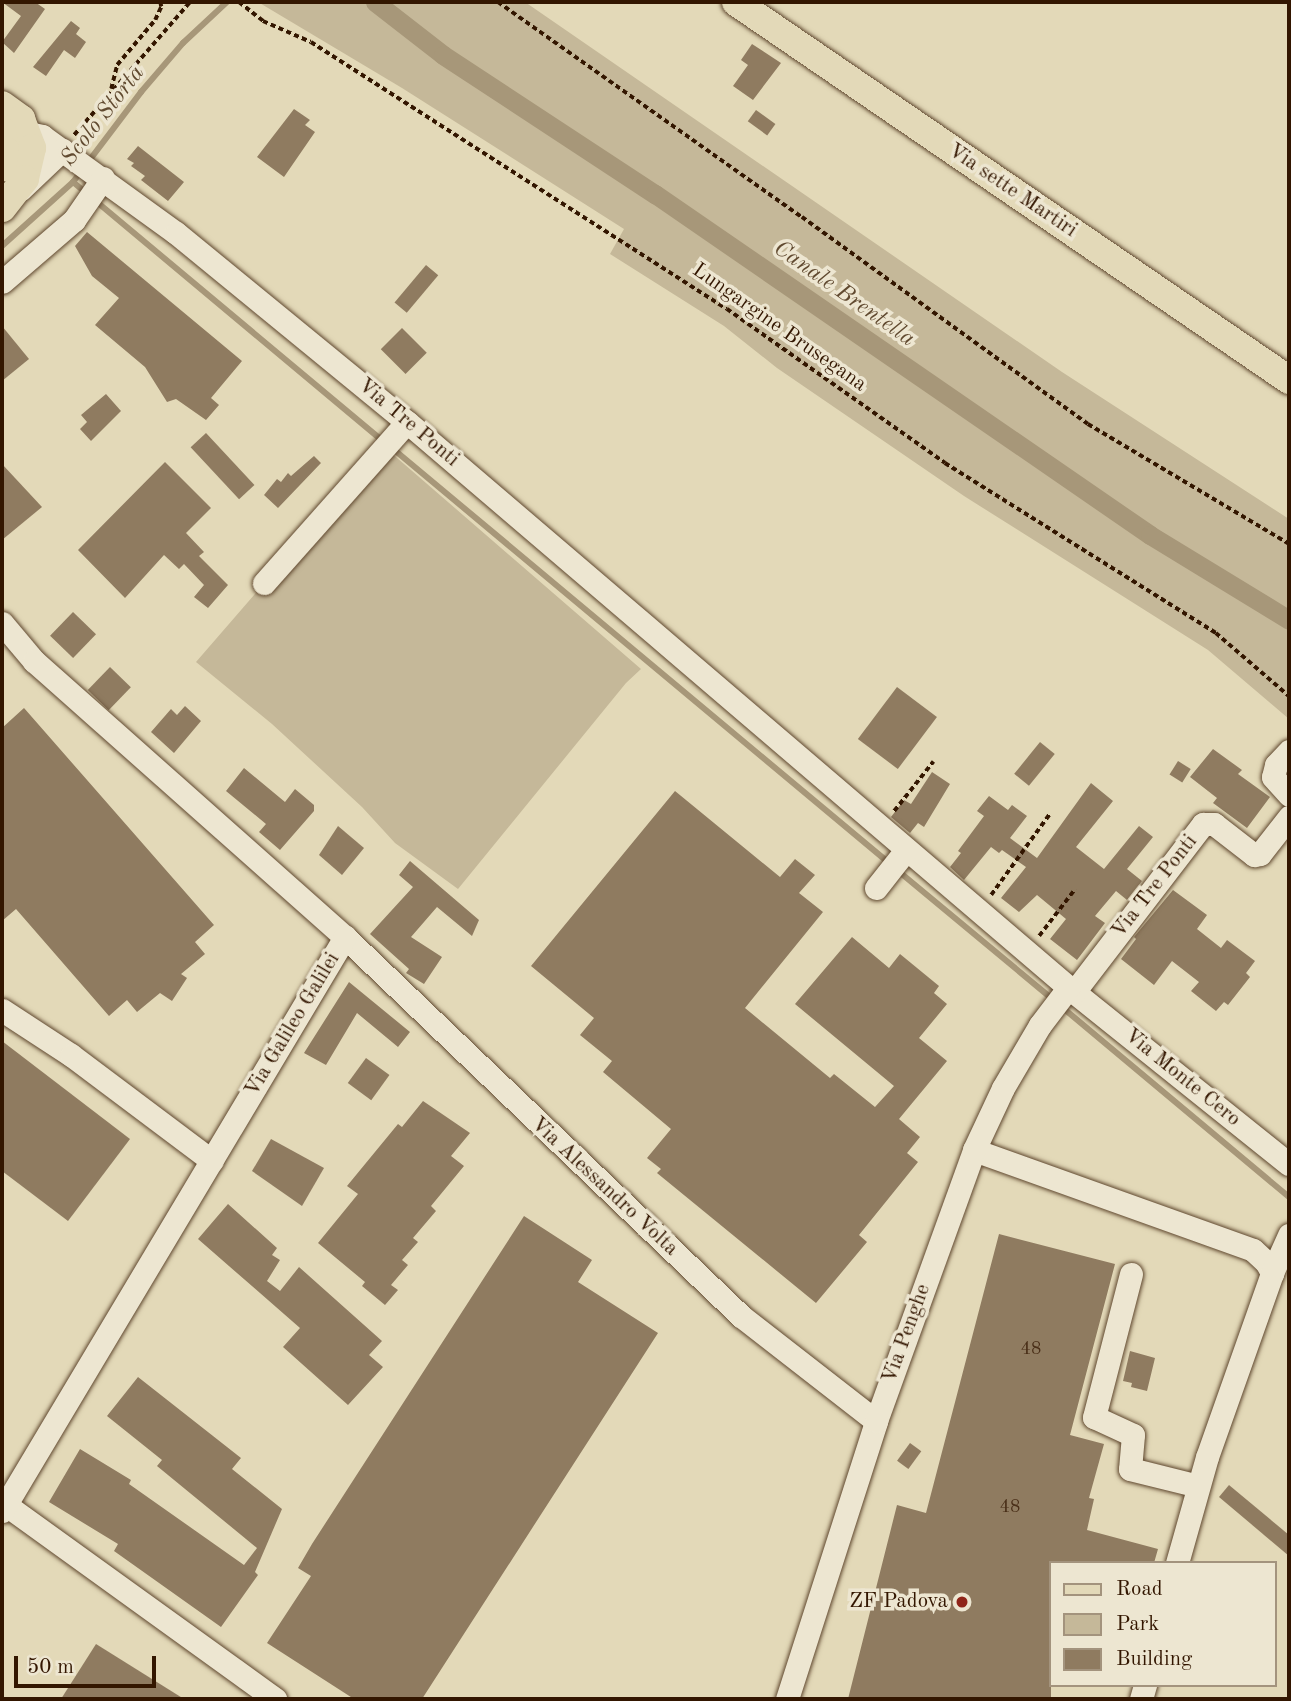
<!DOCTYPE html>
<html>
<head>
<meta charset="utf-8">
<style>
  body { margin:0 }
  #map { position:relative; width:1291px; height:1701px; overflow:hidden; background:#e3d9b8; font-family:"Old Standard TT",serif }
  div>[style] { position:absolute }
  [style*='--x'] { left:calc(var(--x)*1px); top:calc(var(--y)*1px); width:calc(var(--w)*1px); rotate:calc(var(--a)*1deg) }
  .green>* { inset:0; background:#c5b899 }
  .stream>* { height:6px; margin:-3px; padding:0 3px; transform-origin:3px; border-radius:3px; background:#a79779 }
  .canal>* { height:19px; margin:-9.5px; padding:0 9.5px; transform-origin:9.5px; border-radius:9.5px; background:#a79779 }
  .building>* { inset:0; background:#8f7b60; transform-origin:0 0 }
  .path>* { height:3.5px; margin-top:-1.75px; transform-origin:0; background:repeating-linear-gradient(90deg,#331600 0 5px,transparent 0 8.5px) }
  .roads { filter:drop-shadow(0 0 2px #5f472e) drop-shadow(0 0 2px #5f472e) }
  .minor>* { height:23px; margin:-11.5px; padding:0 11.5px; transform-origin:11.5px; border-radius:11.5px; background:#ede6d1 }
  .major>* { height:28px; margin:-14px; padding:0 14px; transform-origin:14px; border-radius:14px; background:#e3d9b8 }
  .dots>* { width:19px; height:19px; translate:-50% -50%; box-sizing:border-box; border:4px solid #ede6d1; border-radius:50% }
  span { translate:-50% -50%; white-space:nowrap; text-align:center; line-height:1.15; -webkit-text-stroke:7px #ede6d1; paint-order:stroke }
  .number-label { font-size:18px; color:#4a2f18 }
  .number-label span { -webkit-text-stroke-width:0 }
  .street-label { font-size:21px; color:#331600 }
  .poi-label { font-size:21px; color:#331600 }
  .right { translate:-100% -50%; text-align:right }
  .water-label { font-size:23px; color:#614a30; font-style:italic }
  .frame { position:absolute; inset:0; border:4px solid #331600; pointer-events:none }
  .legend { position:absolute; left:1049px; top:1561px; width:228px; height:126px; box-sizing:border-box; background:#ede6d1; border:2px solid #a3937d; margin:0; padding:9px 12px; list-style:none; font-size:21px; color:#331600 }
  .legend li { display:flex; align-items:center; gap:14px; height:35px }
  .legend b { width:35px; border:2px solid #a3937d }
  .scale { position:absolute; left:14px; top:1656px; width:142px; height:32px; box-sizing:border-box; border:4px solid #331600; border-top:0; padding-left:9px; font-size:21px; line-height:24px; white-space:nowrap; color:#331600; -webkit-text-stroke:5px #ede6d1; paint-order:stroke }
</style>
</head>
<body>
<div id="map">
  <div class="green">
    <i style="clip-path:polygon(258px 2px,525px 2px,1062px 372px,1289px 519px,1289px 719px,1208px 650px,964px 496px,777px 368px,724px 326px,610px 254px,624px 229px,402px 88px)"></i>
    <i style="clip-path:polygon(389px 451px,641px 669px,626px 683px,458px 889px,395px 843px,362px 807px,272px 724px,196px 662px,287px 557px)"></i>
  </div>
  <div class="stream">
    <i style="--x:73;--y:182;--w:404;--a:39.9"></i>
    <i style="--x:2;--y:246;--w:96;--a:-42"></i>
    <i style="--x:73;--y:182;--w:113;--a:-52.9"></i>
    <i style="--x:141;--y:92;--w:65;--a:-49.4"></i>
    <i style="--x:183;--y:43;--w:60;--a:-43"></i>
    <i style="--x:392;--y:448;--w:647;--a:39.86"></i>
    <i style="--x:897;--y:870;--w:197;--a:39.7"></i>
    <i style="--x:1063;--y:1008;--w:295;--a:39.9"></i>
  </div>
  <div class="canal">
    <i style="--x:375;--y:2;--w:86;--a:37.9"></i>
    <i style="--x:443;--y:55;--w:254;--a:33.3"></i>
    <i style="--x:655;--y:194;--w:601;--a:34.56"></i>
    <i style="--x:1150;--y:535;--w:163;--a:31.4"></i>
  </div>
  <div class="building">
    <i style="clip-path:polygon(2px 2px,35px 2px,45px 9px,14px 53px,2px 42px,21px 16px)"></i>
    <i style="clip-path:polygon(71px 21px,80px 28px,76px 34px,86px 42px,75px 58px,64px 50px,46px 76px,33px 67px)"></i>
    <i style="clip-path:polygon(752px 44px,781px 63px,753px 100px,733px 86px,748px 65px,741px 60px)"></i>
    <i style="clip-path:polygon(294px 109px,310px 120px,305px 125px,315px 132px,284px 177px,257px 157px)"></i>
    <i style="left:756px;top:110px;width:24px;height:14px;rotate:36deg"></i>
    <i style="clip-path:polygon(138px 146px,184px 182px,168px 201px,141px 180px,145px 176px,131px 166px,134px 163px,127px 159px)"></i>
    <i style="clip-path:polygon(87px 232px,242px 361px,211px 398px,219px 405px,206px 420px,176px 399px,167px 402px,145px 367px,95px 325px,119px 298px,92px 276px,75px 246px)"></i>
    <i style="left:426px;top:265px;width:16px;height:49px;rotate:40deg"></i>
    <i style="clip-path:polygon(2px 326px,29px 359px,2px 381px)"></i>
    <i style="left:402px;top:328px;width:35px;height:30px;rotate:45deg"></i>
    <i style="clip-path:polygon(106px 394px,121px 411px,91px 441px,80px 429px,87px 422px,81px 415px)"></i>
    <i style="left:206px;top:433px;width:71px;height:21px;rotate:47deg"></i>
    <i style="clip-path:polygon(314px 456px,321px 463px,278px 508px,264px 495px,277px 479px,281px 482px,288px 473px,291px 476px)"></i>
    <i style="clip-path:polygon(165px 462px,211px 508px,186px 533px,204px 552px,199px 556px,228px 585px,208px 608px,194px 597px,204px 585px,184px 564px,179px 569px,164px 555px,125px 598px,78px 550px)"></i>
    <i style="clip-path:polygon(2px 464px,42px 507px,2px 540px)"></i>
    <i style="left:73px;top:612px;width:32px;height:33px;rotate:44deg"></i>
    <i style="left:110px;top:667px;width:29px;height:32px;rotate:44deg"></i>
    <i style="left:897px;top:687px;width:50px;height:65px;rotate:37deg"></i>
    <i style="clip-path:polygon(185px 706px,201px 721px,174px 753px,151px 732px,171px 709px,177px 715px)"></i>
    <i style="clip-path:polygon(24px 708px,214px 925px,195px 942px,205px 954px,181px 974px,187px 978px,172px 1001px,160px 993px,137px 1012px,127px 1000px,109px 1016px,16px 909px,2px 921px,2px 728px)"></i>
    <i style="left:1040px;top:742px;width:19px;height:41px;rotate:39deg"></i>
    <i style="clip-path:polygon(1213px 749px,1242px 770px,1238px 774px,1270px 797px,1247px 828px,1213px 803px,1217px 798px,1190px 777px)"></i>
    <i style="left:1178px;top:761px;width:15px;height:16px;rotate:32deg"></i>
    <i style="clip-path:polygon(244px 768px,285px 802px,295px 789px,314px 805px,314px 811px,280px 850px,259px 832px,266px 824px,226px 791px)"></i>
    <i style="clip-path:polygon(932px 772px,950px 784px,924px 827px,918px 823px,910px 833px,891px 817px,904px 800px,911px 804px)"></i>
    <i style="clip-path:polygon(1091px 783px,1113px 801px,1076px 847px,1104px 869px,1139px 826px,1153px 837px,1127px 869px,1142px 881px,1127px 900px,1116px 891px,1095px 916px,1105px 923px,1077px 960px,1050px 939px,1066px 919px,1037px 895px,1019px 912px,1001px 898px,1026px 867px,1002px 850px,999px 853px,991px 847px,964px 880px,950px 867px,961px 853px,958px 851px,984px 816px,977px 811px,989px 796px,1008px 810px,1012px 805px,1027px 816px,1010px 838px,1037px 858px)"></i>
    <i style="clip-path:polygon(675px 791px,780px 877px,795px 859px,815px 875px,799px 893px,823px 912px,745px 1008px,830px 1078px,834px 1074px,875px 1107px,894px 1086px,795px 1004px,852px 937px,889px 968px,900px 954px,939px 986px,934px 993px,947px 1004px,919px 1038px,947px 1061px,899px 1119px,920px 1137px,907px 1153px,918px 1162px,859px 1235px,867px 1242px,816px 1303px,657px 1173px,661px 1169px,647px 1158px,671px 1129px,603px 1072px,612px 1061px,580px 1035px,594px 1018px,531px 966px)"></i>
    <i style="clip-path:polygon(338px 826px,364px 848px,342px 875px,319px 855px)"></i>
    <i style="clip-path:polygon(410px 861px,479px 920px,472px 936px,437px 907px,411px 937px,442px 957px,424px 984px,406px 973px,409px 969px,370px 934px,413px 887px,399px 875px)"></i>
    <i style="clip-path:polygon(1173px 890px,1207px 915px,1197px 929px,1221px 948px,1227px 940px,1255px 961px,1246px 973px,1250px 977px,1228px 1005px,1224px 1002px,1216px 1011px,1191px 991px,1199px 982px,1172px 961px,1154px 985px,1121px 959px,1136px 939px,1134px 937px)"></i>
    <i style="clip-path:polygon(349px 982px,410px 1032px,398px 1047px,357px 1013px,326px 1065px,304px 1053px)"></i>
    <i style="clip-path:polygon(2px 1041px,130px 1139px,68px 1221px,2px 1171px)"></i>
    <i style="left:366px;top:1058px;width:29px;height:31px;rotate:36deg"></i>
    <i style="clip-path:polygon(423px 1101px,470px 1133px,451px 1156px,464px 1166px,431px 1206px,436px 1211px,413px 1238px,418px 1242px,402px 1260px,408px 1265px,391px 1285px,398px 1290px,385px 1305px,362px 1286px,365px 1282px,318px 1243px,358px 1194px,347px 1186px,398px 1124px,402px 1127px)"></i>
    <i style="clip-path:polygon(271px 1139px,324px 1168px,302px 1206px,252px 1171px)"></i>
    <i style="clip-path:polygon(228px 1204px,277px 1248px,272px 1255px,280px 1260px,267px 1281px,280px 1291px,299px 1267px,382px 1341px,369px 1355px,383px 1367px,348px 1405px,283px 1347px,300px 1328px,198px 1239px)"></i>
    <i style="clip-path:polygon(524px 1216px,592px 1260px,578px 1282px,658px 1333px,422px 1699px,354px 1699px,267px 1643px,311px 1576px,298px 1568px,312px 1544px)"></i>
    <i style="clip-path:polygon(999px 1234px,1115px 1264px,1070px 1435px,1104px 1444px,1089px 1498px,1094px 1499px,1087px 1530px,1158px 1549px,1154px 1563px,1051px 1563px,1051px 1699px,848px 1699px,897px 1505px,926px 1513px)"></i>
    <i style="clip-path:polygon(1130px 1351px,1155px 1358px,1147px 1391px,1131px 1387px,1132px 1383px,1123px 1381px)"></i>
    <i style="clip-path:polygon(138px 1377px,241px 1458px,232px 1469px,282px 1509px,255px 1572px,258px 1575px,221px 1627px,114px 1551px,118px 1544px,49px 1502px,80px 1449px,131px 1480px,129px 1484px,244px 1565px,257px 1548px,157px 1466px,162px 1460px,107px 1416px)"></i>
    <i style="left:910px;top:1443px;width:14px;height:22px;rotate:36deg"></i>
    <i style="clip-path:polygon(1229px 1485px,1289px 1535px,1289px 1556px,1219px 1497px)"></i>
    <i style="clip-path:polygon(96px 1644px,184px 1699px,61px 1699px)"></i>
  </div>
  <div class="path">
    <i style="--x:239;--y:2;--w:31;--a:38"></i>
    <i style="--x:263;--y:21;--w:52;--a:23.6"></i>
    <i style="--x:311;--y:42;--w:494;--a:32.7"></i>
    <i style="--x:727;--y:309;--w:267;--a:35.2"></i>
    <i style="--x:945;--y:463;--w:320;--a:32.1"></i>
    <i style="--x:1216;--y:633;--w:96;--a:40.8"></i>
    <i style="--x:498;--y:2;--w:372;--a:35.3"></i>
    <i style="--x:802;--y:217;--w:353;--a:35.9"></i>
    <i style="--x:1088;--y:424;--w:234;--a:30.8"></i>
    <i style="--x:129;--y:71;--w:8;--a:7"></i>
    <i style="--x:137;--y:72;--w:8;--a:-97"></i>
    <i style="--x:111;--y:89;--w:25;--a:-76"></i>
    <i style="--x:117;--y:65;--w:59;--a:-49.8"></i>
    <i style="--x:155;--y:20;--w:14;--a:-65"></i>
    <i style="--x:161;--y:7;--w:5;--a:-101"></i>
    <i style="--x:74;--y:135;--w:176;--a:-48.9"></i>
    <i style="--x:894;--y:811;--w:63;--a:-51.5"></i>
    <i style="--x:991;--y:895;--w:99;--a:-54.1"></i>
    <i style="--x:1039;--y:936;--w:59;--a:-52.5"></i>
  </div>
  <div class="roads">
    <div class="minor">
      <i style="--x:14;--y:130;--w:29;--a:12"></i>
      <i style="--x:42;--y:136;--w:165;--a:35.9"></i>
      <i style="--x:176;--y:233;--w:298;--a:39.3"></i>
      <i style="--x:407;--y:422;--w:877;--a:40.52"></i>
      <i style="--x:1074;--y:992;--w:275;--a:38.7"></i>
      <i style="--x:21;--y:189;--w:57;--a:-43.6"></i>
      <i style="--x:2;--y:282;--w:95;--a:-40.7"></i>
      <i style="--x:74;--y:220;--w:51;--a:-55.4"></i>
      <i style="--x:264;--y:583;--w:215;--a:-48.4"></i>
      <i style="--x:2;--y:623;--w:50;--a:49.9"></i>
      <i style="--x:34;--y:661;--w:416;--a:41.6"></i>
      <i style="--x:345;--y:937;--w:548;--a:43.74"></i>
      <i style="--x:741;--y:1316;--w:171;--a:37.9"></i>
      <i style="--x:1289;--y:751;--w:19;--a:133"></i>
      <i style="--x:1276;--y:765;--w:12;--a:104"></i>
      <i style="--x:1273;--y:777;--w:24;--a:48"></i>
      <i style="--x:876;--y:888;--w:48;--a:-51.7"></i>
      <i style="--x:1074;--y:992;--w:212;--a:-52.5"></i>
      <i style="--x:1203;--y:824;--w:11;--a:0"></i>
      <i style="--x:1214;--y:824;--w:51;--a:37.8"></i>
      <i style="--x:1254;--y:855;--w:6;--a:-9"></i>
      <i style="--x:1260;--y:854;--w:47;--a:-51.9"></i>
      <i style="--x:2;--y:1010;--w:82;--a:33.1"></i>
      <i style="--x:71;--y:1055;--w:176;--a:36.9"></i>
      <i style="--x:974;--y:1150;--w:296;--a:19.7"></i>
      <i style="--x:1253;--y:1250;--w:18;--a:43"></i>
      <i style="--x:1266;--y:1262;--w:13;--a:61"></i>
      <i style="--x:1131;--y:1274;--w:148;--a:104.5"></i>
      <i style="--x:1094;--y:1417;--w:43;--a:24.8"></i>
      <i style="--x:1133;--y:1435;--w:34;--a:95"></i>
      <i style="--x:1130;--y:1469;--w:70;--a:14"></i>
      <i style="--x:2;--y:1502;--w:337;--a:35.8"></i>
      <i style="--x:2;--y:1511;--w:669;--a:-59.14"></i>
      <i style="--x:1177;--y:1563;--w:110;--a:-74.2"></i>
      <i style="--x:1207;--y:1457;--w:195;--a:-70.5"></i>
      <i style="--x:1272;--y:1273;--w:42;--a:-65.9"></i>
      <i style="--x:787;--y:1699;--w:292;--a:-72.2"></i>
      <i style="--x:876;--y:1421;--w:288;--a:-70.1"></i>
      <i style="--x:974;--y:1150;--w:68;--a:-64.9"></i>
      <i style="--x:1003;--y:1088;--w:73;--a:-59.6"></i>
      <i style="--x:1040;--y:1025;--w:48;--a:-52.7"></i>
      <i style="--x:1141;--y:1699;--w:15;--a:-74"></i>
    </div>
    <div class="major">
      <i style="--x:736;--y:2;--w:670;--a:34.35"></i>
      <i style="--x:2;--y:105;--w:24;--a:36"></i>
      <i style="--x:21;--y:119;--w:31;--a:69"></i>
      <i style="--x:32;--y:148;--w:32;--a:103"></i>
      <i style="--x:25;--y:179;--w:37;--a:128"></i>
      <i style="--x:2;--y:131;--w:19;--a:81"></i>
      <i style="--x:5;--y:150;--w:18;--a:99"></i>
    </div>
  </div>
  <div class="dots">
    <i style="left:962px;top:1602px;background:#8f2418"></i>
  </div>
  <div class="number-label">
    <span style="left:1031px;top:1349px">48</span>
    <span style="left:1010px;top:1507px">48</span>
  </div>
  <div class="street-label">
    <span style="left:1012px;top:191px;rotate:34deg">Via sette Martiri</span>
    <span style="left:779px;top:328px;rotate:35deg">Lungargine Brusegana</span>
    <span style="left:408px;top:423px;rotate:40deg">Via Tre Ponti</span>
    <span style="left:1155px;top:887px;rotate:-52deg">Via Tre Ponti</span>
    <span style="left:293px;top:1025px;rotate:-59deg">Via Galileo Galilei</span>
    <span style="left:1182px;top:1078px;rotate:39deg">Via Monte Cero</span>
    <span style="left:604px;top:1187px;rotate:43deg">Via Alessandro Volta</span>
    <span style="left:907px;top:1334px;rotate:-70deg">Via Penghe</span>
  </div>
  <div class="poi-label">
    <span class="right" style="left:948px;top:1602px">ZF Padova</span>
  </div>
  <div class="water-label">
    <span style="left:103px;top:116px;rotate:-52deg">Scolo Storta</span>
    <span style="left:844px;top:294px;rotate:35deg">Canale Brentella</span>
  </div>
  <div class="frame"></div>
  <ul class="legend">
  <li><b style="height:9px;background:#e3d9b8"></b>Road</li>
  <li><b style="height:19px;background:#c5b899"></b>Park</li>
  <li><b style="height:19px;background:#8f7b60"></b>Building</li>
  </ul>
  <div class="scale">50 m</div>
</div>
</body>
</html>
